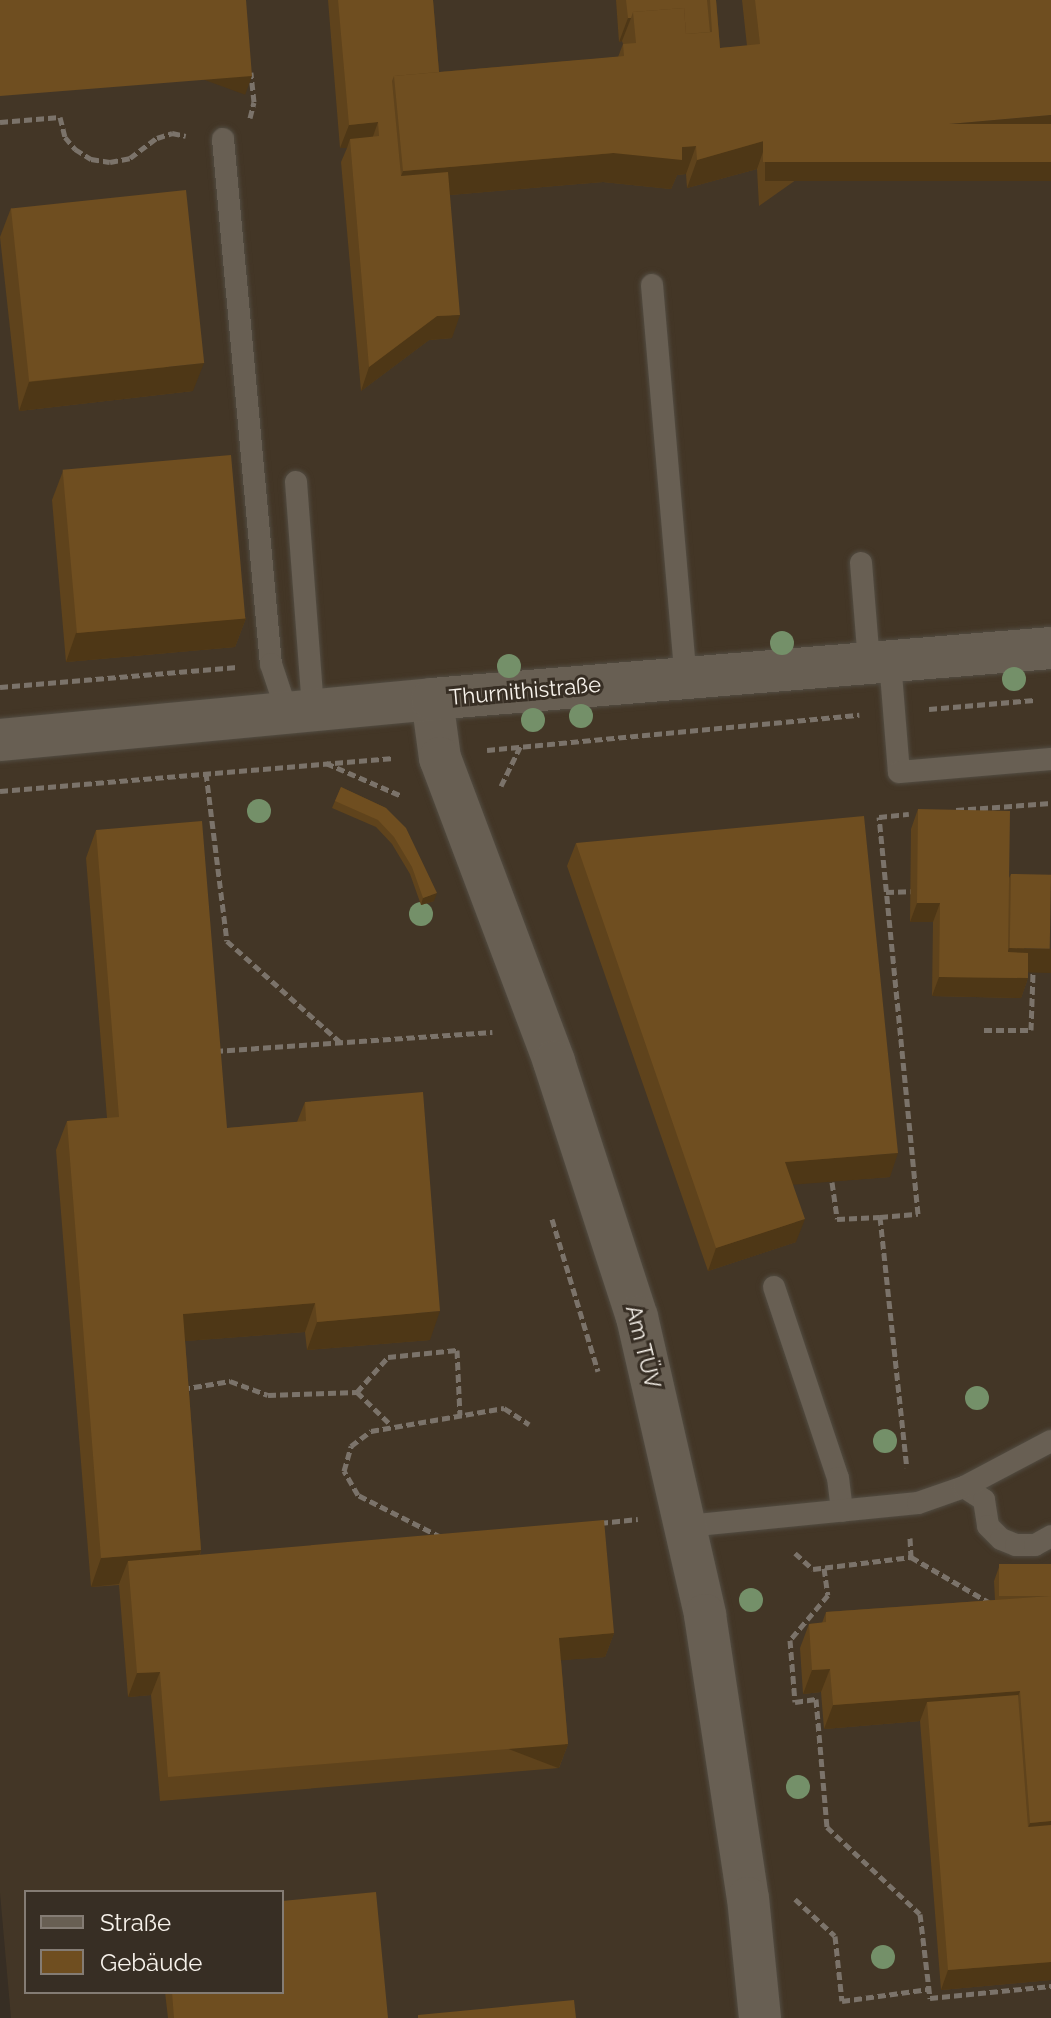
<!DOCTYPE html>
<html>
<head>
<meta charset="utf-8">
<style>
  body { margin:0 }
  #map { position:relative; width:1051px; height:2018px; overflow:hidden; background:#372e24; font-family:Raleway,sans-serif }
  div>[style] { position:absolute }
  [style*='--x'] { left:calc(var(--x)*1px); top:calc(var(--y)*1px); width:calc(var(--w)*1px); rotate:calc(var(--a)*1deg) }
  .built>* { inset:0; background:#433626 }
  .path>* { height:5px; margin-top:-2.5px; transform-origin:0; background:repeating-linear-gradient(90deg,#7b736a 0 8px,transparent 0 12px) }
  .roads { filter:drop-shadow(0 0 2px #524c42) drop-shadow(0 0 2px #524c42) }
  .service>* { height:22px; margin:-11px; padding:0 11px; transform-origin:11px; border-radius:11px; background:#685f53 }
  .minor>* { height:42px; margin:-21px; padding:0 21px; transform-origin:21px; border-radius:21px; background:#685f53 }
  .trees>* { width:24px; height:24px; margin:-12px; border-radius:50%; background:#749069 }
  .wall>* { inset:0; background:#5f431c }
  .shaded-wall>* { inset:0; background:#4e3716; transform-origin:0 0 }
  .building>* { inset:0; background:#6f4e20; transform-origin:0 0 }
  span { translate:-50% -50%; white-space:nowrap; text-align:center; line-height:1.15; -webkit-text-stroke:6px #372e24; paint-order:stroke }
  .street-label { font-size:22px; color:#f7f2eb }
  .legend { position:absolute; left:24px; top:1890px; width:260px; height:104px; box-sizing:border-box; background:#372e24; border:2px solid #847c74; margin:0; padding:10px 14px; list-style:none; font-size:24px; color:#f7f2eb }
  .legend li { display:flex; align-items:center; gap:16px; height:40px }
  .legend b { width:40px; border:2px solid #847c74 }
</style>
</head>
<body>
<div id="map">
  <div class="built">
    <i style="clip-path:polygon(evenodd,0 0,1051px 0,1051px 2018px,11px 2018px,0 1893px,0 0,26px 1892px,282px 1892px,282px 1992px,26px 1992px,26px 1892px)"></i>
  </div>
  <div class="path">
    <i style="--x:250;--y:118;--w:16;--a:-76"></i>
    <i style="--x:254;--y:102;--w:30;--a:-96"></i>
    <i style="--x:0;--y:122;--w:60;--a:-4.8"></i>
    <i style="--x:60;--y:117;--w:21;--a:76"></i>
    <i style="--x:65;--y:137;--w:16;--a:50"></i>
    <i style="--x:75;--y:149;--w:19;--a:32"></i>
    <i style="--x:91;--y:159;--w:19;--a:9"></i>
    <i style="--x:110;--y:162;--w:20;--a:-11"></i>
    <i style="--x:130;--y:158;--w:34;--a:-37"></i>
    <i style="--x:157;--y:138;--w:16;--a:-18"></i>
    <i style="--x:172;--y:133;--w:14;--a:12"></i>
    <i style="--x:0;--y:687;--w:238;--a:-4.8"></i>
    <i style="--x:929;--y:709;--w:106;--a:-4.9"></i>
    <i style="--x:487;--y:750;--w:374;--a:-5.4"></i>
    <i style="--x:326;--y:763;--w:83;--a:23.5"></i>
    <i style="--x:206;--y:773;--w:169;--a:82.9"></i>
    <i style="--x:227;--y:941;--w:153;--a:41.8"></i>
    <i style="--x:501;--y:786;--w:46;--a:-64"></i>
    <i style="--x:0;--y:791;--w:395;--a:-4.8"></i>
    <i style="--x:956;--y:810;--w:95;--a:-4.2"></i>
    <i style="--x:886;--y:892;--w:25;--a:-2"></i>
    <i style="--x:984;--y:1030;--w:47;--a:0"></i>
    <i style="--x:1031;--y:1030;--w:58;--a:-88"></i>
    <i style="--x:215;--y:1051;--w:278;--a:-3.9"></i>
    <i style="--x:832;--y:1182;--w:37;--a:82"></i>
    <i style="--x:837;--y:1219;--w:43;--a:-2.7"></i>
    <i style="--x:880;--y:1217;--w:252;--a:83.9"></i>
    <i style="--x:880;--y:1217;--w:38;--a:-5"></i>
    <i style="--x:918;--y:1214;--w:399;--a:-95.6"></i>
    <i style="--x:879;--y:817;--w:30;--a:-6"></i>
    <i style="--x:552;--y:1219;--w:159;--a:73.2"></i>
    <i style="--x:182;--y:1389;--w:49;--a:-9.5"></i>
    <i style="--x:230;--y:1381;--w:40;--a:20.2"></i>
    <i style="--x:268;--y:1395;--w:89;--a:-1.9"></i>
    <i style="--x:357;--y:1392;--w:47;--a:44.1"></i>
    <i style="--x:357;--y:1392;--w:47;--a:-48.5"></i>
    <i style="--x:388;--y:1357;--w:69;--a:-5.8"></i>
    <i style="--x:457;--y:1350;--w:65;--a:87.4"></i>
    <i style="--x:600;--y:1523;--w:38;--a:-6"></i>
    <i style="--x:441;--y:1537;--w:93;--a:-153.2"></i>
    <i style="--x:358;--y:1495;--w:28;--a:-120"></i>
    <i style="--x:344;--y:1471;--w:26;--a:-74"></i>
    <i style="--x:351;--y:1446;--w:25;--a:-37"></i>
    <i style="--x:371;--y:1431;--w:135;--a:-9.8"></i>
    <i style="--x:504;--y:1408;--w:30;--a:33"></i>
    <i style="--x:910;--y:1538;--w:19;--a:87"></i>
    <i style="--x:795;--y:1553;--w:24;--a:42"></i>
    <i style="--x:813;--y:1569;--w:99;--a:-7"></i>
    <i style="--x:911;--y:1557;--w:91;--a:30.2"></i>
    <i style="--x:824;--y:1568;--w:27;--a:82"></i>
    <i style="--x:828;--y:1595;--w:59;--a:130.2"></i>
    <i style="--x:790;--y:1640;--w:62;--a:85.4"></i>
    <i style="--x:795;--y:1702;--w:21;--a:-8"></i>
    <i style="--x:816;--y:1699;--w:128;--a:85.1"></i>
    <i style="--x:827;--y:1827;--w:127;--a:43.1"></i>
    <i style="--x:920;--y:1914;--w:85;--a:83.2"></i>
    <i style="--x:930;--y:1998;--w:122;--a:-5.7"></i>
    <i style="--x:795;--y:1899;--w:54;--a:42.8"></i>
    <i style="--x:835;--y:1936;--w:65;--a:83.9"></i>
    <i style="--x:842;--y:2001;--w:88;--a:-7.9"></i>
  </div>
  <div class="roads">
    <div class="service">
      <i style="--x:223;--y:139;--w:527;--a:84.78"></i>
      <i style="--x:271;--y:664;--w:51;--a:71.6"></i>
      <i style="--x:652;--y:285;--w:394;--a:85.1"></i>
      <i style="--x:296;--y:482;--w:229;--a:85.7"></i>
      <i style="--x:861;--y:563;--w:100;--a:85.4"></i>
      <i style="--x:890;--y:661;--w:111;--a:85.4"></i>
      <i style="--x:899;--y:772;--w:153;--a:-4.9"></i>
      <i style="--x:774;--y:1287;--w:201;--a:71.5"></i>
      <i style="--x:838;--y:1478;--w:33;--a:83"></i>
      <i style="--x:964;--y:1487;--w:24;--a:33"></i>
      <i style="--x:984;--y:1500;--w:26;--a:81"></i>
      <i style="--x:988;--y:1526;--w:18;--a:45"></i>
      <i style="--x:1001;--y:1539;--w:16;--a:22"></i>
      <i style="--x:1016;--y:1545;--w:19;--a:0"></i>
      <i style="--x:1035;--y:1545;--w:18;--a:-29"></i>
      <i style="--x:687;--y:1526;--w:232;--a:-5.7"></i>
      <i style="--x:918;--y:1503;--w:49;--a:-19.2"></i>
      <i style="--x:964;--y:1487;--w:98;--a:-27.9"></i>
    </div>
    <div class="minor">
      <i style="--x:432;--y:699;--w:60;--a:82.3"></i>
      <i style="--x:440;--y:758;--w:325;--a:69.4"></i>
      <i style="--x:554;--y:1062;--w:268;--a:72"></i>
      <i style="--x:637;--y:1317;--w:306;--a:77.1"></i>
      <i style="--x:705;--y:1615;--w:286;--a:81.4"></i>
      <i style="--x:748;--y:1898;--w:121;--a:84.3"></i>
      <i style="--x:0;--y:740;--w:434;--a:-5.4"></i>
      <i style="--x:432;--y:699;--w:621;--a:-4.71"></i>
    </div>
  </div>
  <div class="trees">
    <i style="left:782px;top:643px"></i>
    <i style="left:509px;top:666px"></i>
    <i style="left:1014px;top:679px"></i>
    <i style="left:581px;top:716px"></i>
    <i style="left:533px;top:720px"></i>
    <i style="left:259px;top:811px"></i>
    <i style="left:421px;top:914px"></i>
    <i style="left:977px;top:1398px"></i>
    <i style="left:885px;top:1441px"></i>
    <i style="left:751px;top:1600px"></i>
    <i style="left:798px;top:1787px"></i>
    <i style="left:883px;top:1957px"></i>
  </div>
  <div class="wall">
    <i style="clip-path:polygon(328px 0,433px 0,439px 72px,618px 57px,623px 44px,622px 41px,619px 42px,616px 0,716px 0,720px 48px,747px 46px,742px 0,1051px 0,759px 206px,757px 169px,687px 188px,686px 174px,677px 175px,671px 189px,603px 182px,450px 195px,452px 338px,429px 340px,361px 391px,341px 162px,347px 148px,340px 148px)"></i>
    <i style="clip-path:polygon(11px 208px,193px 391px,19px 411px,0 237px)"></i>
    <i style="clip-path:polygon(63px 471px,246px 618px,235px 647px,66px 662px,52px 500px)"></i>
    <i style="clip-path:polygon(341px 787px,386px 808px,434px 901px,421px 905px,410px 874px,392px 844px,376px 827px,332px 808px)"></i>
    <i style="clip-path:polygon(918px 809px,1009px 878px,1011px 874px,1028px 972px,1028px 978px,1021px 998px,932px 996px,933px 922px,910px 922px,911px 829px)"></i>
    <i style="clip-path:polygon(96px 830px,227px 1128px,297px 1122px,305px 1102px,430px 1340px,307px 1350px,305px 1332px,185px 1341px,201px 1550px,200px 1555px,614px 1633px,605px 1657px,561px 1660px,568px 1744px,559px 1768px,160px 1801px,151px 1695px,128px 1697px,119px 1585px,91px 1587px,56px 1150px,67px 1121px,107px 1118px,86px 858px)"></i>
    <i style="clip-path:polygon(576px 843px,890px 1177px,793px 1184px,796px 1242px,708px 1271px,567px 866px)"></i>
    <i style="clip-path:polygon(1051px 1564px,1051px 1980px,941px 1990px,920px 1721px,824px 1729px,821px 1692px,803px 1694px,800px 1648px,809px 1624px,822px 1623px,826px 1612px,995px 1600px,994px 1581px,999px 1567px)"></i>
    <i style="clip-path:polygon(165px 1992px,282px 1992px,388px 2018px,168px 2018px)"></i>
  </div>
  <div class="shaded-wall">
    <i style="clip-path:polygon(628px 18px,631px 18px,622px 41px,619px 42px)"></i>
    <i style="left:252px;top:76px;width:20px;height:253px;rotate:110deg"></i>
    <i style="clip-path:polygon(1051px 115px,1051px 143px,764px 149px,757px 169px,687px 188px,697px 160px,767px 140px)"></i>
    <i style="clip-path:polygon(378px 122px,370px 145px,350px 139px,347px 148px,340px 148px,349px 125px)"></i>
    <i style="clip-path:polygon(696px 146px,686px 174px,677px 175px,671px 189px,603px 182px,392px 200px,403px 171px)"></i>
    <i style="left:1051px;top:162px;width:19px;height:286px;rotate:90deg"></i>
    <i style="clip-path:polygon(460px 315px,452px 338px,429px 340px,361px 391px,369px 367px,437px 316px)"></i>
    <i style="clip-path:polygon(204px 363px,193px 391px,19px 411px,29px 382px)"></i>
    <i style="clip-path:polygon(246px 618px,235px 647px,66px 662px,76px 633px)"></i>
    <i style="clip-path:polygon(437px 893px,434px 901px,421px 905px,423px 898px)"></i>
    <i style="clip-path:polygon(917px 903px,940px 903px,933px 922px,910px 922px)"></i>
    <i style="clip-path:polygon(1009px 948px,1051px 949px,1051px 973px,1001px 972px)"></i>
    <i style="clip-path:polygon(939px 977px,1028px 978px,1021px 998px,932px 996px)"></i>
    <i style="clip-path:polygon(898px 1153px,890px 1177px,777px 1186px,785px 1162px)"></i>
    <i style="clip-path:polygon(805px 1219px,796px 1242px,708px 1271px,716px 1248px)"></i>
    <i style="clip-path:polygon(315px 1303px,305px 1332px,172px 1342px,183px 1314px)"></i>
    <i style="clip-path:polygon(440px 1311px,430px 1340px,307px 1350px,317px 1322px)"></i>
    <i style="clip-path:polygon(201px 1550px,191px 1579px,128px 1561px,119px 1584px,91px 1587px,101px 1558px)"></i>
    <i style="clip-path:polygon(614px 1633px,605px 1657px,551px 1661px,559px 1638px)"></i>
    <i style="clip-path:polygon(830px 1669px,821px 1692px,803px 1694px,812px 1670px)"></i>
    <i style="clip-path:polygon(160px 1672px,151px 1695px,128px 1697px,137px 1673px)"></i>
    <i style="clip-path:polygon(1020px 1691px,1011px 1714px,927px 1702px,920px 1721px,824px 1729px,833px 1705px)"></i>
    <i style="left:568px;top:1744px;width:26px;height:401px;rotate:111deg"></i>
    <i style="clip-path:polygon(1051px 1821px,1051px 1835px,1021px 1846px,1030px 1823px)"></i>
    <i style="clip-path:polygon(1051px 1962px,1051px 1980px,941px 1990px,948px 1970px)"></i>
  </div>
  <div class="building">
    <i style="clip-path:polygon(0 0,246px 0,252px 76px,0 96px)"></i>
    <i style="clip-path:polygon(338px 0,433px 0,439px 72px,394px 76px,392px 81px,401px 176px,448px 172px,460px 315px,437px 316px,369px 367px,350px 139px,379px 136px,378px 122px,349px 125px)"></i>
    <i style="clip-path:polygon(626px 0,707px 0,710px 32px,686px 34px,684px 8px,633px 12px,631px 18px,628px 18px)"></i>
    <i style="clip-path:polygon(710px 0,716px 0,720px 48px,760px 44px,755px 0,1051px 0,1051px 115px,767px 140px,697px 160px,696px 146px,682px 147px,682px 160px,613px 153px,403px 171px,394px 76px,624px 56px,623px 44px,636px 43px,633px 12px,684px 8px,686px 34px,712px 32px)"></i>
    <i style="left:1051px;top:124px;width:38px;height:288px;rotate:90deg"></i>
    <i style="left:186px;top:190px;width:174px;height:176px;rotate:84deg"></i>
    <i style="left:231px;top:455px;width:164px;height:169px;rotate:85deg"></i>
    <i style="clip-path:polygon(341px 787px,386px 808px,406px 828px,437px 893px,423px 898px,412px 867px,394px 837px,378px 820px,335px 801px)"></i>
    <i style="clip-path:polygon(918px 809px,1010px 811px,1008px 952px,1028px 953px,1028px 978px,939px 977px,940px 903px,917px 903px)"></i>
    <i style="clip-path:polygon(864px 816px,898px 1153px,785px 1162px,805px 1219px,716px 1248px,576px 843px)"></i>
    <i style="clip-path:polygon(202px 821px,227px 1128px,306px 1121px,305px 1102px,423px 1092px,440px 1311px,317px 1322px,315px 1303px,183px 1314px,201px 1550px,101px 1558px,67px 1121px,119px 1117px,96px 830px)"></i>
    <i style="left:1011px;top:874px;width:40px;height:74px;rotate:1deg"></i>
    <i style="clip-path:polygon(604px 1520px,614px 1633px,559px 1638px,568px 1744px,168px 1777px,160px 1672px,137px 1673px,128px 1561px)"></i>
    <i style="left:1051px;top:1564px;width:32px;height:52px;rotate:90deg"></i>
    <i style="clip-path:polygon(1051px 1596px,1051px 1821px,1030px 1823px,1020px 1691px,833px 1705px,830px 1669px,812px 1670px,809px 1624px,826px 1622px,826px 1612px)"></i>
    <i style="clip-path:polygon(1018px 1695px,1028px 1827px,1051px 1825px,1051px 1962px,948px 1970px,927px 1702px)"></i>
    <i style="clip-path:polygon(376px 1892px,388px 2018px,174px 2018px,172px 1992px,282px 1992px,282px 1901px)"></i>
    <i style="clip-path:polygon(574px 2000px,576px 2018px,418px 2018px,418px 2015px)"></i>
  </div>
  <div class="street-label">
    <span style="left:525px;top:691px;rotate:-5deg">Thurnithistraße</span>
    <span style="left:643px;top:1347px;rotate:76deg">Am TÜV</span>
  </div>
  <ul class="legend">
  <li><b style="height:10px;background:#685f53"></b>Straße</li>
  <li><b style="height:22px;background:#6f4e20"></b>Gebäude</li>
  </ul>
</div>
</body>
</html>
